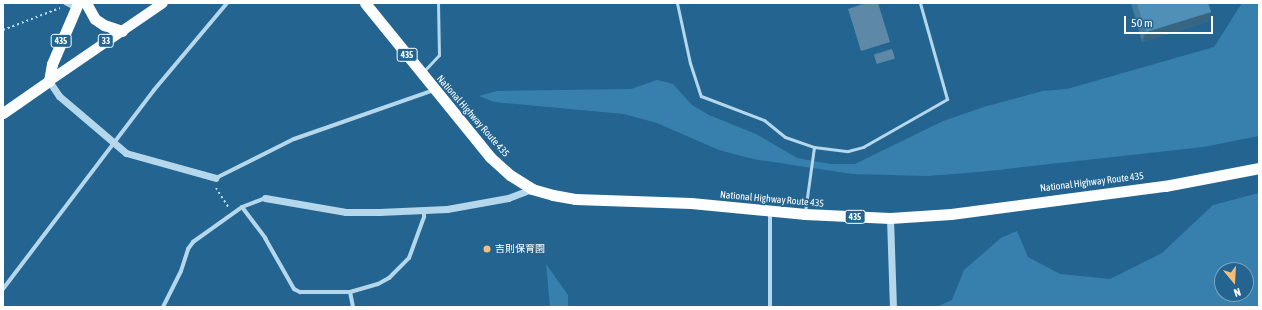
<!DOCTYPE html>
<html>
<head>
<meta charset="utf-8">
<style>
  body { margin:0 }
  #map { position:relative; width:1262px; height:310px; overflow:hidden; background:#236590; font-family:"Asap Condensed","Noto Sans JP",sans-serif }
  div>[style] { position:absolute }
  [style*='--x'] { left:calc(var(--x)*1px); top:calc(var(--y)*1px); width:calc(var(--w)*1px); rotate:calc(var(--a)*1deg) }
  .green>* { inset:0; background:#3780ad }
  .water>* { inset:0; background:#5d89a6; transform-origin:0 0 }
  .path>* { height:2px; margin-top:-1px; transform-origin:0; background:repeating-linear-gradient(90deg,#b4d7ec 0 2px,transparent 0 5px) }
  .service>* { height:3px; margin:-1.5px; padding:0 1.5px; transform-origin:1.5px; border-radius:1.5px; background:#b4d7ec }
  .minor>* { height:4px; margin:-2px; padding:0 2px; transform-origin:2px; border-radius:2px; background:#b4d7ec }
  .tertiary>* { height:7px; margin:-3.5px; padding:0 3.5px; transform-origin:3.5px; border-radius:3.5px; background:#b4d7ec }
  .primary>* { height:10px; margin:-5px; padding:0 5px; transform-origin:5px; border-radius:5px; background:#f9fcff }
  .trunk>* { height:11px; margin:-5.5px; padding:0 5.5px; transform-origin:5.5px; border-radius:5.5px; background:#fcfeff }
  .wall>* { inset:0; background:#457c9e }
  .shaded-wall>* { inset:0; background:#386581 }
  .building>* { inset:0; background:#5090b8 }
  .dots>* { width:11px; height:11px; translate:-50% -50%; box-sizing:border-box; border:2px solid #236590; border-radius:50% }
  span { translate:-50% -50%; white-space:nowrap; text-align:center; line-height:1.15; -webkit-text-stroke:3.5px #236590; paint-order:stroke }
  .shield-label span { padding:1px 3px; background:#236590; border:1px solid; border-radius:3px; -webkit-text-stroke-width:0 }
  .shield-label { font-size:9px; color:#fff; font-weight:700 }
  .street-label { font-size:10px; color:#fff }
  .poi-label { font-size:10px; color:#fff }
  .left { translate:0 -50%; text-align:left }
  .frame { position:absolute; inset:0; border:4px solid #fff; pointer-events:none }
  .north { position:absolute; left:1214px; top:262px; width:40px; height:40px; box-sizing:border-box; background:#236590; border:1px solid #7ba3bc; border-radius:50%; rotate:162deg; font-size:11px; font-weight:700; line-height:16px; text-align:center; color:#fff }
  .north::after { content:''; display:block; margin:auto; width:14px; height:18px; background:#f7bc76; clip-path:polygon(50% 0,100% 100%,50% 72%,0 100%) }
  .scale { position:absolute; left:1124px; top:16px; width:89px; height:18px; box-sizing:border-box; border:2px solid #fff; border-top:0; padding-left:5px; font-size:12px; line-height:14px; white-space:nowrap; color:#fff; -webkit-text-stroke:3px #236590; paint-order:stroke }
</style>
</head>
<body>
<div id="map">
  <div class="green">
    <i style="clip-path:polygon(1242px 3px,1259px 3px,1259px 136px,1203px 147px,979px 172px,927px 176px,852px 174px,753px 159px,719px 150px,657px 123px,624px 114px,494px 102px,479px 96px,497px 91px,631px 89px,657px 80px,673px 84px,692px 105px,709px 115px,756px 134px,797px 158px,830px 164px,855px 164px,943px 121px,987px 106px,1043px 91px,1067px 89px,1214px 47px)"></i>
    <i style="clip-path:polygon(evenodd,1259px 193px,1259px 307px,936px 307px,952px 300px,964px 270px,1001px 238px,1017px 231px,1028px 257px,1060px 274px,1110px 279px,1162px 253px,1213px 205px,1259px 193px,1222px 270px,1246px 270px,1246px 294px,1222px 294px,1222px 270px)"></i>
    <i style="clip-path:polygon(546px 264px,568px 295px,568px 307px,550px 307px)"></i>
  </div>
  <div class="water">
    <i style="clip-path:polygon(866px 3px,878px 3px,890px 42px,861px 51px,848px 9px)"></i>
    <i style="left:892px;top:49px;width:10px;height:19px;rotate:73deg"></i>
  </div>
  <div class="path">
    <i style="--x:3;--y:30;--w:61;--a:-21.1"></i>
    <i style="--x:216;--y:188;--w:24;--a:57"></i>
  </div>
  <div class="service">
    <i style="--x:677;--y:3;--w:61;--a:77.8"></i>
    <i style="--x:690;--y:63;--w:35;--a:72"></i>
    <i style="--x:701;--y:96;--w:67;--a:20.9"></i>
    <i style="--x:764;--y:120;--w:27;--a:39"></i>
    <i style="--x:785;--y:137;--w:31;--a:19"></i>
    <i style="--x:814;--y:147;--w:66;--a:97.9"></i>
    <i style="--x:424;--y:71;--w:22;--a:-47"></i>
    <i style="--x:439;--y:55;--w:52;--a:-91.1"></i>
    <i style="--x:814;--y:147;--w:34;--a:7"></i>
    <i style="--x:848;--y:151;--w:16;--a:-15"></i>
    <i style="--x:863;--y:147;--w:97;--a:-29.7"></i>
    <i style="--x:947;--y:99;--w:100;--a:-105.7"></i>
  </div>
  <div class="minor">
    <i style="--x:65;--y:3;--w:11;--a:27"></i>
    <i style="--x:216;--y:178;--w:87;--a:-26.6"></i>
    <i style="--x:294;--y:139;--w:148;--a:-19.3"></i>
    <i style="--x:242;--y:207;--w:39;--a:53"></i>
    <i style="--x:265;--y:238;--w:59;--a:60.4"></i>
    <i style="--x:294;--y:289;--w:7;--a:27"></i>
    <i style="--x:300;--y:292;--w:50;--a:0"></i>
    <i style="--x:3;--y:289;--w:250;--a:-52.8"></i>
    <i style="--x:154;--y:90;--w:114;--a:-50"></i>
    <i style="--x:163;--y:307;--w:40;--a:-63.4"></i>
    <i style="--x:181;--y:271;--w:23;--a:-72"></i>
    <i style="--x:188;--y:249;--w:9;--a:-54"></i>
    <i style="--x:193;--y:242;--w:60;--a:-35.5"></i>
    <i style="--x:242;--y:207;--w:25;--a:-21"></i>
    <i style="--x:353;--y:307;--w:15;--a:-101"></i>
    <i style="--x:350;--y:292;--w:29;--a:-16"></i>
    <i style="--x:378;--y:284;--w:13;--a:-29"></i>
    <i style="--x:389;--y:278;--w:28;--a:-45"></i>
    <i style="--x:409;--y:258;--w:44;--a:-69.9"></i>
    <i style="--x:424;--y:217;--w:7;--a:-90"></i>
    <i style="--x:770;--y:307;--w:96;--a:-90"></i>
  </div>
  <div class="tertiary">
    <i style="--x:49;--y:81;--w:18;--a:56"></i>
    <i style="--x:59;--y:96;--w:88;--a:40.4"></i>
    <i style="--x:126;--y:153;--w:93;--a:15.5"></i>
    <i style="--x:265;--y:198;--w:82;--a:9.8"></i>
    <i style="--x:346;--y:212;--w:33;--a:0"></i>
    <i style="--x:379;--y:212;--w:68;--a:-2.5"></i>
    <i style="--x:447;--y:209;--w:62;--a:-10.2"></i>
    <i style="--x:508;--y:198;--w:26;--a:-21"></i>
    <i style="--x:890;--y:218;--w:89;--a:88.1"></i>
  </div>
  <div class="primary">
    <i style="--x:49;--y:81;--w:138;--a:-34.4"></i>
  </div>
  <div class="trunk">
    <i style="--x:86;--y:3;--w:18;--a:61"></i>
    <i style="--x:95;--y:19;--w:11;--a:34"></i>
    <i style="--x:104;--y:25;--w:19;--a:18"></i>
    <i style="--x:365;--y:3;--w:198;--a:50.9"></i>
    <i style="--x:490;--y:157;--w:27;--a:42"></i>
    <i style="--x:510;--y:175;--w:26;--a:32"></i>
    <i style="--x:532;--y:189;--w:22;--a:16"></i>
    <i style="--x:553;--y:195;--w:22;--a:10"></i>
    <i style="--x:575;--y:199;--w:116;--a:2"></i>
    <i style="--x:691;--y:203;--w:115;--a:5.5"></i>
    <i style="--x:805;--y:214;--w:85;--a:2.7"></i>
    <i style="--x:890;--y:218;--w:61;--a:-3.8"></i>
    <i style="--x:951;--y:214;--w:216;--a:-7.5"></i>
    <i style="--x:1165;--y:186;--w:96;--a:-10.8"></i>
    <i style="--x:3;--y:113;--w:56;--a:-34.8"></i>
    <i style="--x:49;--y:81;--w:17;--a:-80"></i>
    <i style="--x:52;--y:64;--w:66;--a:-66.9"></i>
  </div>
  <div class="wall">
    <i style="clip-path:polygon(1131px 3px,1208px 3px,1211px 12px,1207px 22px,1142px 42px)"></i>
  </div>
  <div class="shaded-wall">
    <i style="clip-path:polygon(1211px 12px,1207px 22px,1142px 42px,1146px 32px)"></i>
  </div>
  <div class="building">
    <i style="clip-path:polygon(1137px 3px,1208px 3px,1211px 12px,1146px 32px)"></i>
  </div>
  <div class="dots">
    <i style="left:487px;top:249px;background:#f7bc76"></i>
  </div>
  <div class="shield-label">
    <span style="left:61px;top:41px">435</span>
    <span style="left:106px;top:41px">33</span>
    <span style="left:407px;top:55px">435</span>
    <span style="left:855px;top:217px">435</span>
  </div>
  <div class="street-label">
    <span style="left:473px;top:116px;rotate:49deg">National Highway Route 435</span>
    <span style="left:1092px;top:182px;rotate:-7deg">National Highway Route 435</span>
    <span style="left:772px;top:199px;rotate:5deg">National Highway Route 435</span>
  </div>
  <div class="poi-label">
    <span class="left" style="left:495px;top:249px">吉則保育園</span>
  </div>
  <div class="frame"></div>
  <div class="north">N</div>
  <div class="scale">50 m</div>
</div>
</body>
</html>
